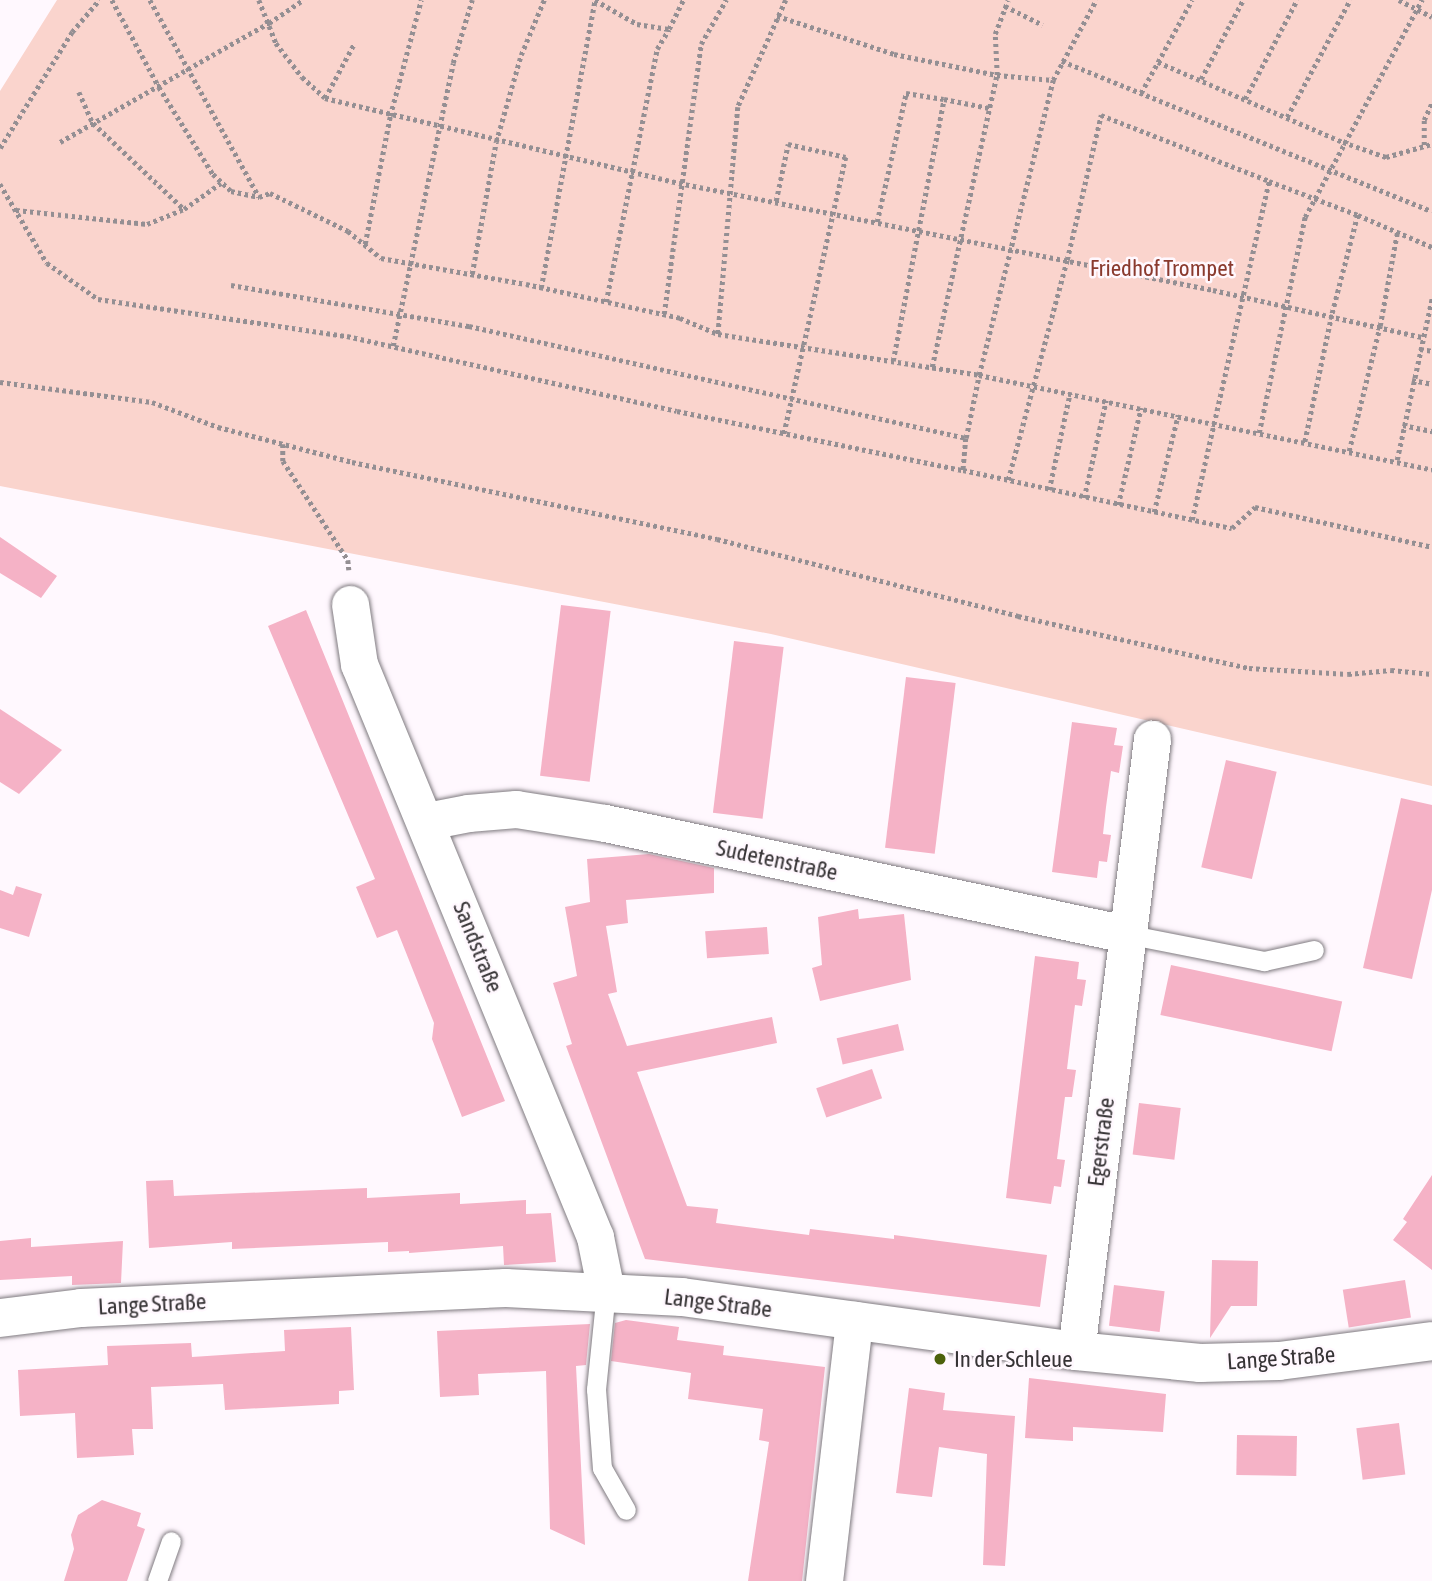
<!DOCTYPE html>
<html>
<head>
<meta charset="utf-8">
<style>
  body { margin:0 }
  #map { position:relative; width:1432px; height:1581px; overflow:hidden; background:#fff8fe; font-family:"Asap Condensed",sans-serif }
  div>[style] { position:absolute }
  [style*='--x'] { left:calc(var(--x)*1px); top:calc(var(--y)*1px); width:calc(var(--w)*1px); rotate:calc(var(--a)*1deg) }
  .green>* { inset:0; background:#fad4cd }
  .building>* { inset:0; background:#f5b2c6; transform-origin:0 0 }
  .path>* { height:4.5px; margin-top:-2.25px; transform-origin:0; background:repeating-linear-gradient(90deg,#948f93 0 3.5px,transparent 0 7px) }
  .roads { filter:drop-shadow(0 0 2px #807b80) drop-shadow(0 0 2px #807b80) }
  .service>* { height:19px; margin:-9.5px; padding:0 9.5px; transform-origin:9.5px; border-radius:9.5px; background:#fff }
  .minor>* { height:37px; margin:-18.5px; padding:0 18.5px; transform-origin:18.5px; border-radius:18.5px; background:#fff }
  .tertiary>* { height:38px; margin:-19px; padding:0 19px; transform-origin:19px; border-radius:19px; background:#fff }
  .dots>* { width:19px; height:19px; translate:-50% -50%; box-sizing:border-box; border:4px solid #fff8fe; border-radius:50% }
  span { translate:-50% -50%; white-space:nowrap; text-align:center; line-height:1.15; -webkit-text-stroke:5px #fff8fe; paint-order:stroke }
  .park-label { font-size:23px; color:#8a3a2e }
  .street-label { font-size:23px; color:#363335 }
  .poi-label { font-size:23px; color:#363335 }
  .left { translate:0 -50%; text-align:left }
</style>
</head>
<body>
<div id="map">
  <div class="green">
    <i style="clip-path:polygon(57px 0,1432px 0,1432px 786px,771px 634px,0 486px,0 91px)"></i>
  </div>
  <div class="building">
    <i style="clip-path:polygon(0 537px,57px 576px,41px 598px,0 573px)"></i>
    <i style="left:561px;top:605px;width:50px;height:172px;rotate:7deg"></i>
    <i style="clip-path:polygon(306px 610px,505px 1101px,462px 1117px,432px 1039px,434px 1023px,397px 930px,377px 938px,356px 887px,375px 879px,268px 626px)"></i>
    <i style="left:734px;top:641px;width:50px;height:173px;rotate:7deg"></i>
    <i style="left:906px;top:677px;width:50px;height:172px;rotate:7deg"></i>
    <i style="clip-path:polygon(0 709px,62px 750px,19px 794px,0 782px)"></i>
    <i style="clip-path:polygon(1072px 722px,1117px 728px,1114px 745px,1123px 746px,1119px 773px,1111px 771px,1106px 807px,1103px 834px,1111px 835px,1107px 862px,1099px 861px,1097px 878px,1052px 872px)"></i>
    <i style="left:1226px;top:760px;width:52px;height:110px;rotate:13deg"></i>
    <i style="clip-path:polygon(1401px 798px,1432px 805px,1432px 890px,1412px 979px,1363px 968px)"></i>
    <i style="clip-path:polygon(649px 854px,714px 868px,714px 893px,626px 900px,628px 923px,606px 926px,617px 992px,608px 994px,627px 1046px,772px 1017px,777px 1043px,637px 1072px,687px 1206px,718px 1209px,716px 1223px,809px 1235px,810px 1229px,894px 1239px,894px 1235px,1047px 1255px,1040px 1307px,645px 1259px,566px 1046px,572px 1044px,553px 983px,577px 976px,565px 907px,590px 902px,587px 859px)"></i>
    <i style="clip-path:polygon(16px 886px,42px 894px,29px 937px,0 928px,0 890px,13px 895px)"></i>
    <i style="clip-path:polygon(858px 909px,859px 919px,904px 914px,911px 980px,820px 1001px,812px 968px,822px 965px,818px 917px)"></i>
    <i style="left:767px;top:927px;width:27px;height:62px;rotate:86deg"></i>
    <i style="clip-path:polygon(1035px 956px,1079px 962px,1077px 979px,1086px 980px,1082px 1006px,1075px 1005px,1071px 1036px,1067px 1069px,1076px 1070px,1072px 1097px,1065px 1097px,1057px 1159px,1065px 1160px,1061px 1187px,1054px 1186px,1051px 1204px,1006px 1198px)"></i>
    <i style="left:1171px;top:965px;width:175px;height:51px;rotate:12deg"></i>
    <i style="left:898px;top:1024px;width:27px;height:63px;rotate:77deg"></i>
    <i style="left:872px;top:1069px;width:31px;height:59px;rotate:71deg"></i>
    <i style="left:1139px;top:1103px;width:42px;height:52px;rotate:7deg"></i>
    <i style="clip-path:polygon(1432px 1175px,1432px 1270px,1393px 1240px,1407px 1222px,1403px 1219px)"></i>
    <i style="clip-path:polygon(173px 1180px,174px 1196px,367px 1188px,367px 1198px,460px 1193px,460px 1204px,526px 1200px,526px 1214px,551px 1213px,556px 1262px,504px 1265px,503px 1246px,409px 1253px,409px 1251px,388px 1252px,388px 1242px,232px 1249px,232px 1242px,149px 1248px,146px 1181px)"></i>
    <i style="clip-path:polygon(31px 1238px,31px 1247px,123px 1241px,121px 1283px,72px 1285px,72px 1276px,0 1280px,0 1241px)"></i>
    <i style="clip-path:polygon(1212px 1260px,1258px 1261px,1257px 1306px,1231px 1306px,1210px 1338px)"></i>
    <i style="left:1405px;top:1280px;width:38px;height:63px;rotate:81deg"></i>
    <i style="left:1114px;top:1285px;width:51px;height:41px;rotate:7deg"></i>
    <i style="clip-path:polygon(626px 1320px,679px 1327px,677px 1340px,724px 1346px,723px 1355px,825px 1367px,802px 1581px,748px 1581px,769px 1442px,759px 1440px,763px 1409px,688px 1399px,691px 1373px,611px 1361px,615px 1323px)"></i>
    <i style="clip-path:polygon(590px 1324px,586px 1365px,576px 1366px,585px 1545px,550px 1529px,546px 1371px,478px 1374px,479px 1395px,440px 1397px,437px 1331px)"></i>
    <i style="clip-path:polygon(351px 1327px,354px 1390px,339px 1391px,339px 1404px,225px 1410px,223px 1384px,151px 1387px,153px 1429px,132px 1429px,134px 1455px,77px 1458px,75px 1413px,20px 1416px,18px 1370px,108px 1365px,107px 1346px,191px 1343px,192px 1357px,285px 1351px,284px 1330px)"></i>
    <i style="clip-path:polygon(1029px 1378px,1166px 1394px,1163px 1432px,1073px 1427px,1073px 1441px,1025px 1438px)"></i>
    <i style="clip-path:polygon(909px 1388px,945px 1393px,943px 1410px,1015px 1416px,1005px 1566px,983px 1565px,987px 1454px,939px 1447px,932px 1497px,896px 1493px)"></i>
    <i style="left:1399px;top:1423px;width:52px;height:43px;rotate:83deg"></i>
    <i style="left:1237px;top:1435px;width:60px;height:40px;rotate:1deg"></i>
    <i style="clip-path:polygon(102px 1500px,141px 1513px,137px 1526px,145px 1529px,127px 1581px,64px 1581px,74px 1549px,71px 1535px,78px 1515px)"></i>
  </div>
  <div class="path">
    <i style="--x:112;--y:0;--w:99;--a:61.6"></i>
    <i style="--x:159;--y:87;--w:102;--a:58.2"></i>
    <i style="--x:213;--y:174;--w:25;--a:43"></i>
    <i style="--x:231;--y:191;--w:29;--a:12"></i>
    <i style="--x:259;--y:197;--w:12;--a:-20"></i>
    <i style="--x:270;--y:193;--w:87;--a:26"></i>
    <i style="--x:348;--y:231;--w:43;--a:39.3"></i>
    <i style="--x:381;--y:258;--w:147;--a:10.2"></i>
    <i style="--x:526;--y:284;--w:158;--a:12.4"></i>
    <i style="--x:680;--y:318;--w:41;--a:22.8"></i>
    <i style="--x:150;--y:0;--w:225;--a:61"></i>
    <i style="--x:259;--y:0;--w:46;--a:68.4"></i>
    <i style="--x:276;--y:43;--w:43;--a:52.6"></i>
    <i style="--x:302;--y:77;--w:31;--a:42"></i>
    <i style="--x:325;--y:98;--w:364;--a:13.5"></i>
    <i style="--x:679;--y:183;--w:545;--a:11.33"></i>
    <i style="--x:1213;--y:290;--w:214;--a:12.7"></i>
    <i style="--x:595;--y:0;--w:48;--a:29.7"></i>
    <i style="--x:637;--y:24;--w:32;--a:9"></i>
    <i style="--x:669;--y:29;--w:32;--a:-64"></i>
    <i style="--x:786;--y:0;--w:117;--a:114.2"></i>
    <i style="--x:738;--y:107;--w:228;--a:95"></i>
    <i style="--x:718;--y:334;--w:264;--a:8.9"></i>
    <i style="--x:979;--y:375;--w:463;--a:11.8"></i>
    <i style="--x:1399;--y:0;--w:37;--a:27"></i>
    <i style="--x:1005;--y:6;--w:42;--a:26.6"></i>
    <i style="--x:777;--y:16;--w:123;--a:18"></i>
    <i style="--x:894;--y:54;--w:105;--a:11.5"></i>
    <i style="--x:997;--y:75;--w:56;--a:5.1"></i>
    <i style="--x:1062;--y:61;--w:399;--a:22.1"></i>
    <i style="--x:1158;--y:62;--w:202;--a:23.4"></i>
    <i style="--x:1343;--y:142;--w:46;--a:19.2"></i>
    <i style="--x:1386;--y:157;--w:48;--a:-15.8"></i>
    <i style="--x:1201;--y:79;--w:89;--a:-62"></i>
    <i style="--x:79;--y:92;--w:34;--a:66"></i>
    <i style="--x:93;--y:123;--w:125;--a:43.4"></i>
    <i style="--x:1141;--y:93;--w:106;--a:-61.3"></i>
    <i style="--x:325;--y:98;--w:61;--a:-61.8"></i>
    <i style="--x:1245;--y:99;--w:112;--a:-62.3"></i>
    <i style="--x:1287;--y:117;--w:133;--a:-61.7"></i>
    <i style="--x:60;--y:142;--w:241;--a:-29.7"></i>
    <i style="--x:269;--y:23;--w:41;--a:-34.1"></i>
    <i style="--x:1424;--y:145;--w:25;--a:-90"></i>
    <i style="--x:1424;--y:120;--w:19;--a:-65"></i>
    <i style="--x:0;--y:148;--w:137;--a:-58.2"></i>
    <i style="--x:72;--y:32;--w:42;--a:-49.8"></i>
    <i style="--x:0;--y:184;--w:92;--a:59.3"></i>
    <i style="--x:47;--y:263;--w:62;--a:35.2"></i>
    <i style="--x:98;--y:299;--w:252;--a:8.5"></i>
    <i style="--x:347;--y:336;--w:338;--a:12.8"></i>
    <i style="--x:677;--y:411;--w:292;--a:11.7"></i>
    <i style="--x:776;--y:201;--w:58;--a:-78.1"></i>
    <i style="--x:788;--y:144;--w:59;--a:12.6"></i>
    <i style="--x:846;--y:157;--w:284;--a:102.6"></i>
    <i style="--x:16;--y:210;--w:132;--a:6.1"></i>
    <i style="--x:147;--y:224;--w:40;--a:-22"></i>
    <i style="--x:184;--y:209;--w:45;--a:-35.1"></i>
    <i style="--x:1358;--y:215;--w:81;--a:23.4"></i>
    <i style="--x:877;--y:222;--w:132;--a:-77.3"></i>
    <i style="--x:906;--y:93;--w:38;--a:9"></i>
    <i style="--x:365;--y:244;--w:130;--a:-78.9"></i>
    <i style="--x:390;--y:116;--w:120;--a:-75"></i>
    <i style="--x:472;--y:274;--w:134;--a:-79.7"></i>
    <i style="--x:496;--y:142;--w:91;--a:-74"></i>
    <i style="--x:521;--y:55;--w:60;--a:-67.3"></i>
    <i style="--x:231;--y:285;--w:242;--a:9.8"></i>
    <i style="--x:469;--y:326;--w:509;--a:12.7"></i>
    <i style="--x:966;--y:438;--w:64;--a:-78.3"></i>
    <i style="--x:979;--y:375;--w:304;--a:-75.9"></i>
    <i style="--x:1053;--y:80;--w:91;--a:-61.7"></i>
    <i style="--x:541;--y:288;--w:293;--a:-79.4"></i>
    <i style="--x:606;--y:302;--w:258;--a:-78.6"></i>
    <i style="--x:657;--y:49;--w:23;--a:-59"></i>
    <i style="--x:664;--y:314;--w:273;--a:-82.2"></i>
    <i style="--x:701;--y:44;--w:51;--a:-60.4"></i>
    <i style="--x:393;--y:346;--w:289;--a:-78"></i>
    <i style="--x:453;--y:63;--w:66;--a:-73.2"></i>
    <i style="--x:1420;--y:349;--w:12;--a:9"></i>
    <i style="--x:893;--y:361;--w:267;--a:-79"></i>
    <i style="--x:944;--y:99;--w:46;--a:11.3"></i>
    <i style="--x:932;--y:367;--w:299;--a:-77.5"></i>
    <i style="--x:997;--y:75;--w:41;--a:-92.8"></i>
    <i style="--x:995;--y:34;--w:36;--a:-69"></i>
    <i style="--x:1412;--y:380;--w:20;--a:11"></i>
    <i style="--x:0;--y:382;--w:153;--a:7.5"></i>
    <i style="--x:152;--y:402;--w:71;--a:20.7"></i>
    <i style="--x:218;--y:427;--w:138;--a:14.6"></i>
    <i style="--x:352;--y:462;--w:373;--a:11.9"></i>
    <i style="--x:717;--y:539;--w:311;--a:14.3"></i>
    <i style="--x:1018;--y:616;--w:237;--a:12.7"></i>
    <i style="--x:1249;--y:668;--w:99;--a:3.5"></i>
    <i style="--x:1348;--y:674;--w:43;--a:-5.3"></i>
    <i style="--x:1391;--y:670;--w:41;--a:5.6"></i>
    <i style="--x:1403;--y:425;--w:30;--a:12"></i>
    <i style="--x:1259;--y:433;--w:221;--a:-78"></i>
    <i style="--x:1305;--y:217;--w:247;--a:-61.7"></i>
    <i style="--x:966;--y:438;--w:32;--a:95"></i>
    <i style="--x:963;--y:470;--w:275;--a:12.2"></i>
    <i style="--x:1232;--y:528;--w:31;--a:-42"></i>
    <i style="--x:1255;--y:507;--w:181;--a:12.7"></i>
    <i style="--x:283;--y:444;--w:17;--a:90"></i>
    <i style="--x:283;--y:461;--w:118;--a:56.7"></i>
    <i style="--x:348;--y:560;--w:10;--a:84"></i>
    <i style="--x:1349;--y:451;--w:129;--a:-76.1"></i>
    <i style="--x:1380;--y:326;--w:95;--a:-79.6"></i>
    <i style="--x:1397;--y:460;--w:166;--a:-77.8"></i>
    <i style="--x:1008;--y:480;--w:228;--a:-75"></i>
    <i style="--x:1067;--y:260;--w:149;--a:-76.8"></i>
    <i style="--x:1101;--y:115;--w:180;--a:21.4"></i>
    <i style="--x:1049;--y:490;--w:99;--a:-77.8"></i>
    <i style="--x:1084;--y:498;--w:100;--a:-77.3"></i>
    <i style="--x:1118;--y:505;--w:100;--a:-76.7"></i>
    <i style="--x:1154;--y:512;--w:100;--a:-76.1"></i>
    <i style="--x:1192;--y:520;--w:348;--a:-77.2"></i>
    <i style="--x:1269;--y:181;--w:95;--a:20.9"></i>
    <i style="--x:1358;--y:215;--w:103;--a:104.6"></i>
    <i style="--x:1332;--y:315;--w:130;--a:102"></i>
  </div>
  <div class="roads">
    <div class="service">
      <i style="--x:1126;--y:934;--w:141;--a:11.1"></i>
      <i style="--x:1264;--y:961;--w:51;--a:-12.4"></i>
      <i style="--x:606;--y:1291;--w:99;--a:95.8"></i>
      <i style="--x:596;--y:1389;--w:79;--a:85.7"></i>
      <i style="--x:602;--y:1468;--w:48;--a:60.3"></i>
      <i style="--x:157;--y:1581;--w:42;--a:-70.7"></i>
    </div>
    <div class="minor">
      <i style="--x:350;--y:604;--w:61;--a:81.5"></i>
      <i style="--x:359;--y:664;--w:620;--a:67.61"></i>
      <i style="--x:595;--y:1237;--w:55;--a:78.5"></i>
      <i style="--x:427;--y:821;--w:42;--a:-11"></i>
      <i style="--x:468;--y:813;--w:48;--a:-4.8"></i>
      <i style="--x:516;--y:809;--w:90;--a:8.9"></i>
      <i style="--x:605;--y:823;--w:533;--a:12.03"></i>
      <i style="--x:1076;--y:1351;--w:617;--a:-82.92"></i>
      <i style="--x:824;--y:1581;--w:263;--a:-83.4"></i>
    </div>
    <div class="tertiary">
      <i style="--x:0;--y:1318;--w:82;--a:-7"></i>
      <i style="--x:81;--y:1308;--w:425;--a:-2.7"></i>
      <i style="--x:506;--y:1288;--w:176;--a:2.9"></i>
      <i style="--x:682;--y:1297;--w:398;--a:7.8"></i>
      <i style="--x:1076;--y:1351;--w:125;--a:5.5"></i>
      <i style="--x:1200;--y:1363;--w:79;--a:-1.5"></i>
      <i style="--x:1279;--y:1361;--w:154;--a:-7.4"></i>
    </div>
  </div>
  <div class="dots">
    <i style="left:940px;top:1359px;background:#4c610b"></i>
  </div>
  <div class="park-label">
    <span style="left:1162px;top:268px">Friedhof Trompet</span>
  </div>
  <div class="street-label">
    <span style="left:777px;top:860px;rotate:12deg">Sudetenstraße</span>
    <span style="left:478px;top:947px;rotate:68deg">Sandstraße</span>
    <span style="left:1101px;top:1142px;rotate:-83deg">Egerstraße</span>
    <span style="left:718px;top:1303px;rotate:7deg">Lange Straße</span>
    <span style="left:152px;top:1304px;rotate:-3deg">Lange Straße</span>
    <span style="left:1281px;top:1358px;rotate:-4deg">Lange Straße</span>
  </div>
  <div class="poi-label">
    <span class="left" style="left:954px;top:1359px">In der Schleue</span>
  </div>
</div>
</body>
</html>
